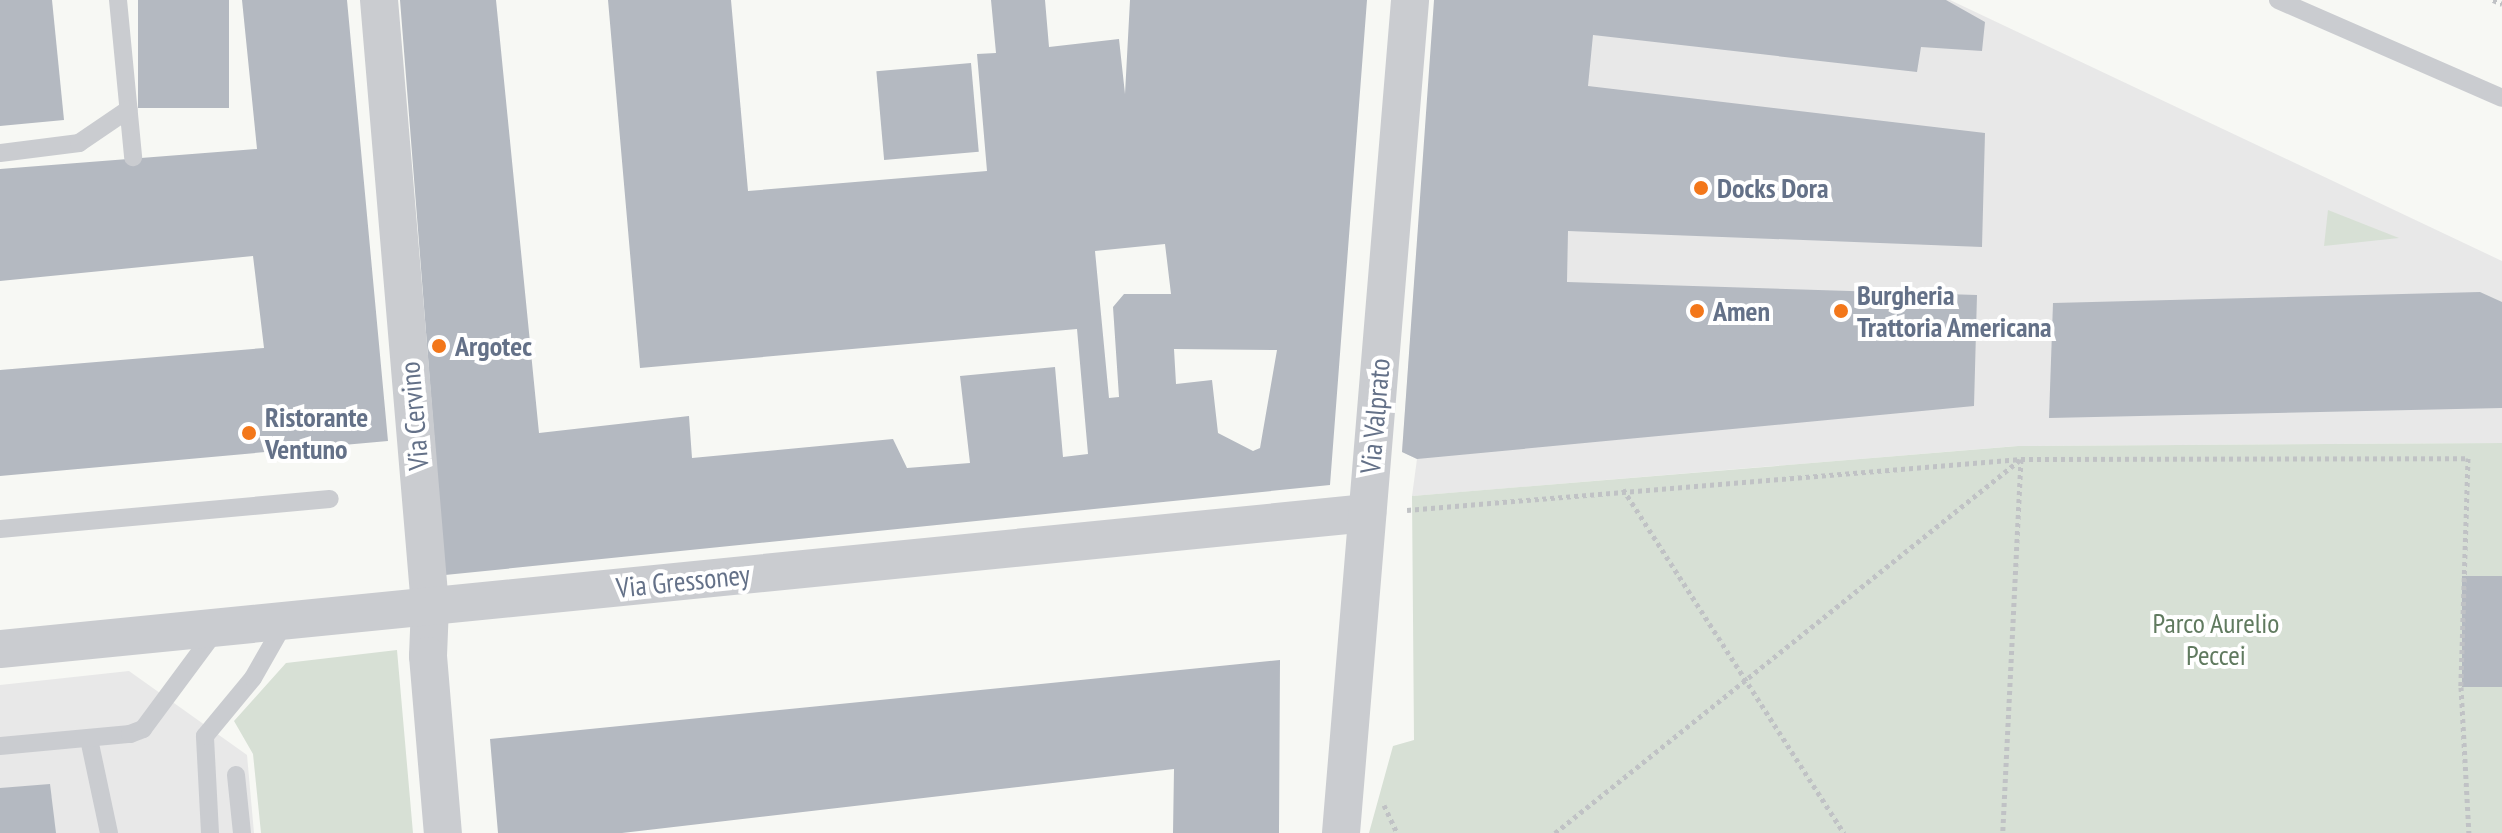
<!DOCTYPE html>
<html>
<head>
<meta charset="utf-8">
<style>
  body { margin:0 }
  #map { position:relative; width:2502px; height:833px; overflow:hidden; background:#f7f8f4; font-family:"PT Sans Narrow",sans-serif }
  div>[style] { position:absolute }
  [style*='--x'] { left:calc(var(--x)*1px); top:calc(var(--y)*1px); width:calc(var(--w)*1px); rotate:calc(var(--a)*1deg) }
  .built>* { inset:0; background:#e8e8e8 }
  .green>* { inset:0; background:#d7e0d5 }
  .building>* { inset:0; background:#b4b9c1; transform-origin:0 0 }
  .path>* { height:5px; margin-top:-2.5px; transform-origin:0; background:repeating-linear-gradient(90deg,#c0c2c5 0 4px,transparent 0 8px) }
  .service>* { height:18px; margin:-9px; padding:0 9px; transform-origin:9px; border-radius:9px; background:#caccd0 }
  .minor>* { height:38px; margin:-19px; padding:0 19px; transform-origin:19px; border-radius:19px; background:#caccd0 }
  .dots>* { width:22px; height:22px; translate:-50% -50%; box-sizing:border-box; border:4px solid #fff; border-radius:50% }
  span { translate:-50% -50%; white-space:nowrap; text-align:center; line-height:1.15; -webkit-text-stroke:8px #fff; paint-order:stroke }
  .poi-label { font-size:28px; color:#647188; font-weight:700 }
  .left { translate:0 -50%; text-align:left }
  .street-label { font-size:28px; color:#647188 }
  .park-label { font-size:28px; color:#607a5f }
</style>
</head>
<body>
<div id="map">
  <div class="built">
    <i style="clip-path:polygon(1435px 0,1950px 0,2502px 261px,2502px 443px,2017px 446px,1412px 496px,1417px 459px,1402px 452px)"></i>
    <i style="clip-path:polygon(129px 671px,247px 755px,254px 833px,0 833px,0 685px)"></i>
  </div>
  <div class="green">
    <i style="clip-path:polygon(2328px 210px,2399px 238px,2324px 246px)"></i>
    <i style="clip-path:polygon(2502px 443px,2502px 833px,1369px 833px,1393px 746px,1414px 740px,1412px 496px,2018px 446px)"></i>
    <i style="clip-path:polygon(397px 650px,413px 833px,261px 833px,253px 754px,234px 721px,286px 663px)"></i>
  </div>
  <div class="building">
    <i style="clip-path:polygon(0 0,52px 0,64px 120px,0 126px)"></i>
    <i style="left:138px;top:0;width:91px;height:108px"></i>
    <i style="clip-path:polygon(242px 0,347px 0,388px 441px,0 476px,0 370px,264px 348px,253px 256px,0 281px,0 169px,257px 149px)"></i>
    <i style="clip-path:polygon(evenodd,400px 0,496px 0,539px 433px,689px 416px,692px 458px,893px 439px,907px 468px,970px 463px,960px 376px,1055px 367px,1063px 457px,1088px 454px,1077px 329px,640px 368px,608px 0,731px 0,748px 191px,987px 171px,977px 54px,996px 53px,991px 0,1045px 0,1049px 47px,1119px 39px,1125px 94px,1130px 0,1367px 0,1330px 485px,445px 575px,400px 0,1165px 244px,1171px 294px,1124px 294px,1113px 307px,1119px 397px,1109px 398px,1095px 251px,1165px 244px,400px 0,1174px 349px,1277px 350px,1260px 448px,1253px 451px,1218px 433px,1212px 380px,1176px 384px,1174px 349px)"></i>
    <i style="clip-path:polygon(1434px 0,1946px 0,1985px 22px,1982px 51px,1921px 47px,1917px 72px,1593px 35px,1588px 86px,1985px 133px,1982px 247px,1568px 231px,1567px 282px,1977px 295px,1974px 406px,1417px 459px,1402px 452px)"></i>
    <i style="left:971px;top:63px;width:89px;height:95px;rotate:85deg"></i>
    <i style="clip-path:polygon(2480px 292px,2502px 302px,2502px 408px,2049px 418px,2053px 303px)"></i>
    <i style="left:2462px;top:576px;width:40px;height:111px"></i>
    <i style="clip-path:polygon(1280px 660px,1279px 833px,1173px 833px,1174px 769px,622px 833px,498px 833px,490px 739px)"></i>
    <i style="clip-path:polygon(50px 784px,56px 833px,0 833px,0 788px)"></i>
  </div>
  <div class="path">
    <i style="--x:2493;--y:0;--w:10;--a:24"></i>
    <i style="--x:1623;--y:489;--w:409;--a:57.3"></i>
    <i style="--x:1407;--y:510;--w:616;--a:-4.75"></i>
    <i style="--x:2021;--y:459;--w:447;--a:-0.1"></i>
    <i style="--x:2468;--y:458;--w:229;--a:91.8"></i>
    <i style="--x:2461;--y:687;--w:146;--a:86.9"></i>
    <i style="--x:1384;--y:805;--w:31;--a:65"></i>
    <i style="--x:1555;--y:833;--w:598;--a:-38.75"></i>
    <i style="--x:2021;--y:459;--w:374;--a:92.8"></i>
  </div>
  <div class="service">
    <i style="--x:118;--y:0;--w:158;--a:84.5"></i>
    <i style="--x:2278;--y:0;--w:244;--a:23.6"></i>
    <i style="--x:0;--y:153;--w:80;--a:-7.2"></i>
    <i style="--x:79;--y:143;--w:60;--a:-34.2"></i>
    <i style="--x:0;--y:529;--w:331;--a:-5.2"></i>
    <i style="--x:89;--y:739;--w:96;--a:78"></i>
    <i style="--x:0;--y:746;--w:131;--a:-5.3"></i>
    <i style="--x:130;--y:734;--w:14;--a:-21"></i>
    <i style="--x:143;--y:729;--w:124;--a:-53.5"></i>
    <i style="--x:236;--y:775;--w:58;--a:84.1"></i>
    <i style="--x:210;--y:833;--w:97;--a:-93"></i>
    <i style="--x:205;--y:736;--w:75;--a:-50.4"></i>
    <i style="--x:253;--y:678;--w:64;--a:-60.3"></i>
  </div>
  <div class="minor">
    <i style="--x:379;--y:0;--w:608;--a:85.19"></i>
    <i style="--x:430;--y:606;--w:50;--a:92.3"></i>
    <i style="--x:428;--y:656;--w:178;--a:85.2"></i>
    <i style="--x:0;--y:649;--w:1374;--a:-5.68"></i>
    <i style="--x:1341;--y:833;--w:836;--a:-85.26"></i>
  </div>
  <div class="dots">
    <i style="left:1701px;top:188px;background:#f3771a"></i>
    <i style="left:1697px;top:311px;background:#f3771a"></i>
    <i style="left:1841px;top:311px;background:#f3771a"></i>
    <i style="left:439px;top:346px;background:#f3771a"></i>
    <i style="left:249px;top:433px;background:#f3771a"></i>
  </div>
  <div class="poi-label">
    <span class="left" style="left:1717px;top:188px">Docks Dora</span>
    <span class="left" style="left:1857px;top:311px">Burgheria<br>Trattoria Americana</span>
    <span class="left" style="left:1713px;top:311px">Amen</span>
    <span class="left" style="left:455px;top:346px">Argotec</span>
    <span class="left" style="left:265px;top:433px">Ristorante<br>Ventuno</span>
  </div>
  <div class="street-label">
    <span style="left:414px;top:416px;rotate:-95deg">Via Cervino</span>
    <span style="left:1375px;top:416px;rotate:-85deg">Via Valprato</span>
    <span style="left:683px;top:581px;rotate:-6deg">Via Gressoney</span>
  </div>
  <div class="park-label">
    <span style="left:2216px;top:639px">Parco Aurelio<br>Peccei</span>
  </div>
</div>
</body>
</html>
